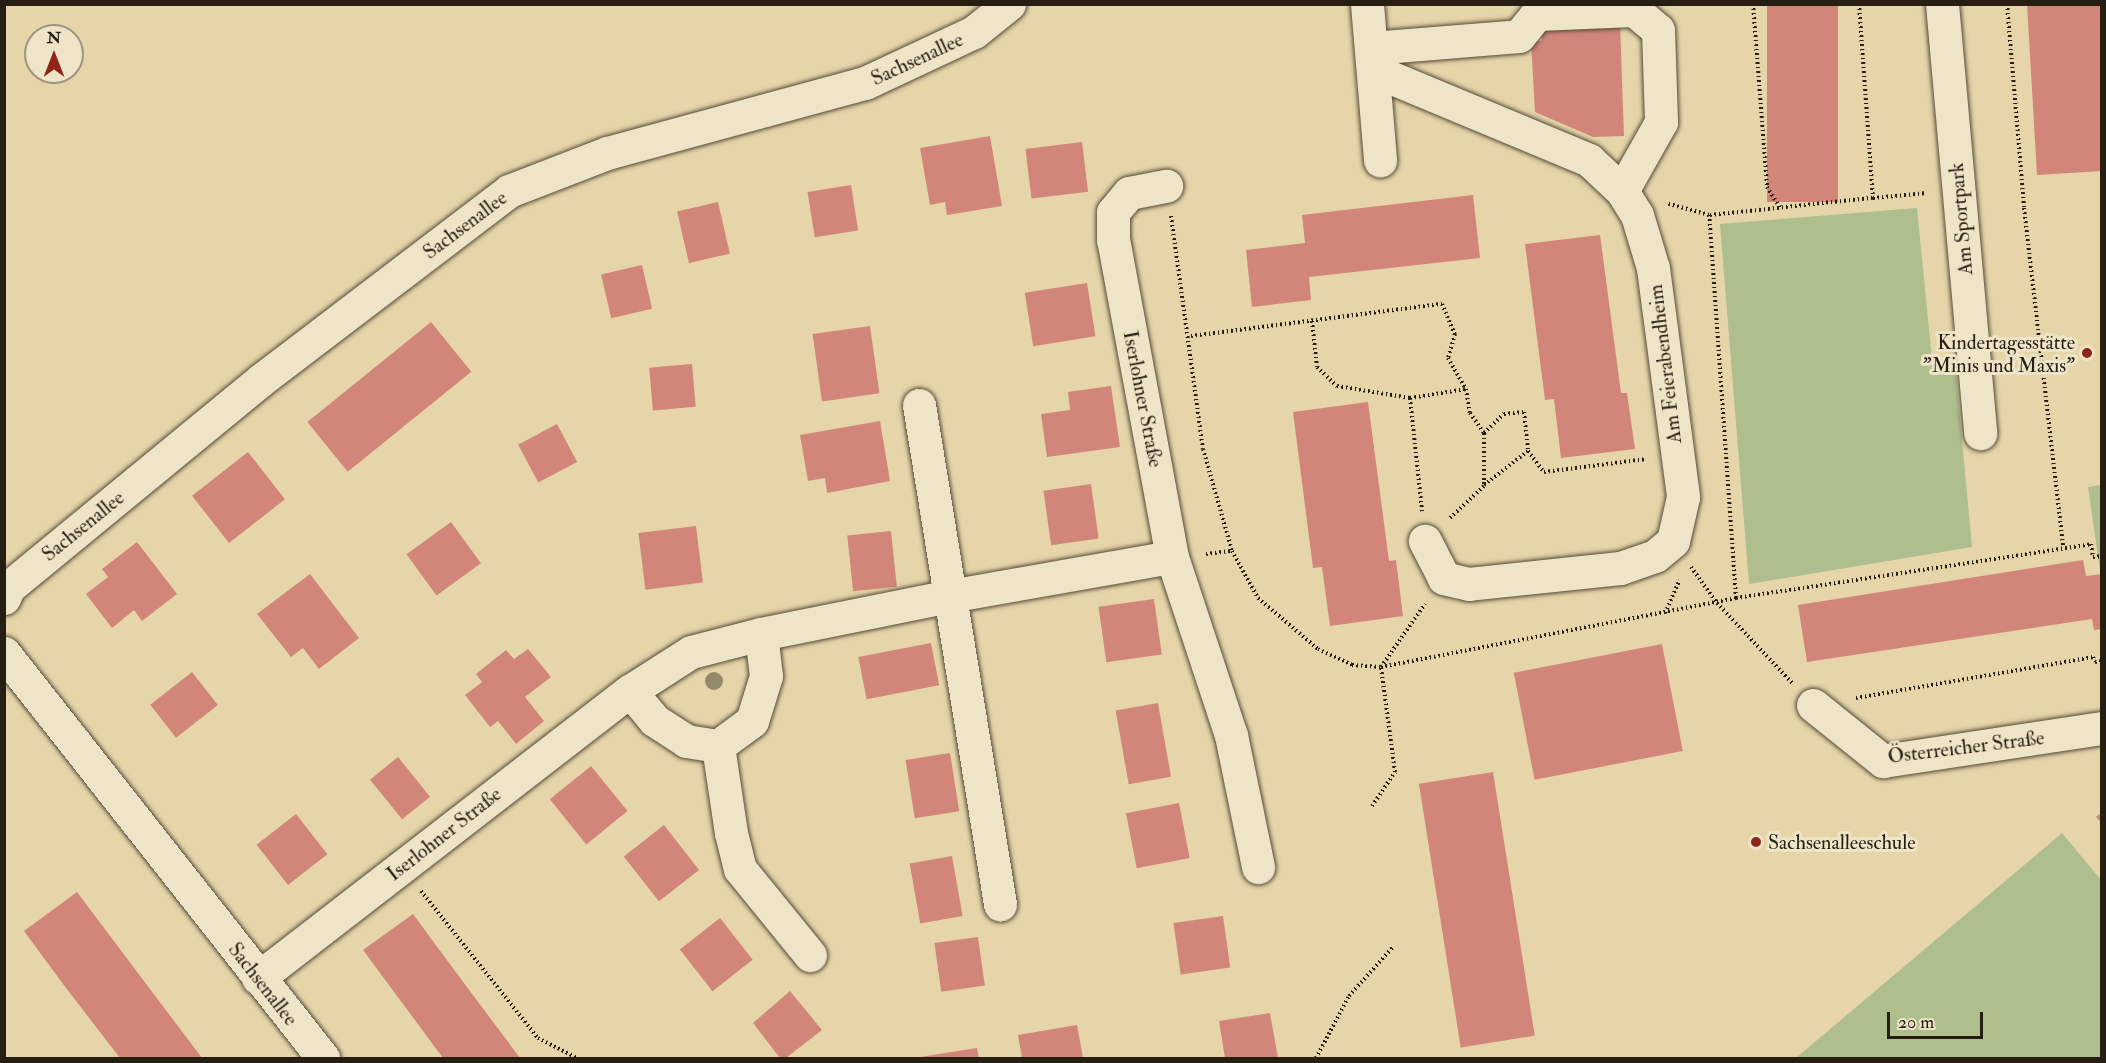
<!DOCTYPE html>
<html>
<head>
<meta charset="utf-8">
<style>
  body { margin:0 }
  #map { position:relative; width:2106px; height:1063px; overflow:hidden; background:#e5d5a9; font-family:"IM FELL Double Pica",serif }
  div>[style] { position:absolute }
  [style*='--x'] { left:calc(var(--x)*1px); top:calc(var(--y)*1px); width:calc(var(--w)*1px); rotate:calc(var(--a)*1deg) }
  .green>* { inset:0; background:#aebe8d }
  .building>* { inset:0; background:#d2867a; transform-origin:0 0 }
  .path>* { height:4px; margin-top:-2px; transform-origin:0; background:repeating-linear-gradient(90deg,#261d13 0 1.5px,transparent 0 4.5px) }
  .roads { filter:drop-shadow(0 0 2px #564b38) drop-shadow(0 0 2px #564b38) }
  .minor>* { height:33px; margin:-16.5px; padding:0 16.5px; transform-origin:16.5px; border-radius:16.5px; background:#eee4c7 }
  .trees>* { width:18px; height:18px; margin:-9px; border-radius:50%; background:#928a6b }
  .dots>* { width:16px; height:16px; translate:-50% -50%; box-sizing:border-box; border:3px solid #eee4c7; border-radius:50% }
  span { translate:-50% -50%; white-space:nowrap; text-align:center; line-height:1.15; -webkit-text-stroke:6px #eee4c7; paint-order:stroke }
  .street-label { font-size:20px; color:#261d13 }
  .poi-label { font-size:20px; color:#261d13 }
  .right { translate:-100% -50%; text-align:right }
  .left { translate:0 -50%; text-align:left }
  .frame { position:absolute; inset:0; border:6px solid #261d13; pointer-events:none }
  .north { position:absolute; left:24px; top:24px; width:60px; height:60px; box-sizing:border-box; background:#eee4c7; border:2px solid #9e947f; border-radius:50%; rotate:0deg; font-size:16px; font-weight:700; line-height:24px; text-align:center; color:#261d13 }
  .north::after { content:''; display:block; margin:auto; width:21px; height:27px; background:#8f2418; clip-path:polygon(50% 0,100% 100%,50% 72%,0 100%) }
  .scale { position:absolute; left:1887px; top:1012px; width:96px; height:27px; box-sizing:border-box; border:3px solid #261d13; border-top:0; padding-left:8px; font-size:18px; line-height:21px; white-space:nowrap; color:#261d13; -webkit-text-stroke:4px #eee4c7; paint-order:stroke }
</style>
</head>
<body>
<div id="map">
  <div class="green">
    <i style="clip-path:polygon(1917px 208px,1933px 370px,1955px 365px,1972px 547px,1749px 584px,1720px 224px)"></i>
    <i style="clip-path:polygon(2101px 485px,2102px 570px,2100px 570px,2088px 487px)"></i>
    <i style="clip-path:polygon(2062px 833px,2101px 880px,2101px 1058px,1796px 1058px)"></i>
  </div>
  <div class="building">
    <i style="left:1767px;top:4px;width:71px;height:198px"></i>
    <i style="clip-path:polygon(2027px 4px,2102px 4px,2102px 171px,2037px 175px)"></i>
    <i style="clip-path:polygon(1620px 24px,1624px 136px,1593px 137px,1535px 112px,1531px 42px,1542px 41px,1541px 27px)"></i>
    <i style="clip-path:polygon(990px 136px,1002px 206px,947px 215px,945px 202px,930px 205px,920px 148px)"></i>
    <i style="left:1082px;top:142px;width:50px;height:57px;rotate:83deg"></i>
    <i style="left:851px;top:185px;width:46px;height:44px;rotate:81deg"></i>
    <i style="clip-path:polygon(1473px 195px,1480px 258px,1309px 277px,1311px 300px,1252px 307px,1246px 250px,1305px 243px,1302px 215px)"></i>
    <i style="left:718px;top:202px;width:53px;height:42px;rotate:77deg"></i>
    <i style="clip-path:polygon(1600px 235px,1621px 393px,1627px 393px,1635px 449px,1561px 458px,1554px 399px,1545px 400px,1525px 244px)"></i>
    <i style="left:642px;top:265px;width:45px;height:42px;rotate:77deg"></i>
    <i style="left:1087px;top:283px;width:54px;height:63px;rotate:81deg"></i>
    <i style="left:431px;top:322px;width:64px;height:159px;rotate:51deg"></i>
    <i style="left:870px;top:326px;width:68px;height:58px;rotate:82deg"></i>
    <i style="left:692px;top:364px;width:43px;height:43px;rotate:85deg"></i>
    <i style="clip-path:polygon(1111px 386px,1120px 447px,1047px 457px,1041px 414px,1070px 410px,1068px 392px)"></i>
    <i style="clip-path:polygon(1368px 402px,1389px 561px,1396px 560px,1403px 616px,1330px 626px,1322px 567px,1313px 568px,1293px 412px)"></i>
    <i style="clip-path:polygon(880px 421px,890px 481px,827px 493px,825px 478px,808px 481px,800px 435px)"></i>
    <i style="left:557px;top:424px;width:43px;height:44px;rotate:62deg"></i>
    <i style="left:248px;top:452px;width:60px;height:71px;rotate:52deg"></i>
    <i style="left:1091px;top:484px;width:55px;height:48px;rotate:82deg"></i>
    <i style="left:451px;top:522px;width:51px;height:55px;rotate:54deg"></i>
    <i style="left:696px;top:526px;width:57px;height:58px;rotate:83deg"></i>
    <i style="left:891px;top:531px;width:56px;height:44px;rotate:84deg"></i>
    <i style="clip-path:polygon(137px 542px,177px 594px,142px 621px,134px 610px,112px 628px,86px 594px,108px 577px,102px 569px)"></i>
    <i style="clip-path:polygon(2083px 560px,2086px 576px,2102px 574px,2102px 629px,2094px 630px,2092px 619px,1807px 662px,1798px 605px)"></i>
    <i style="clip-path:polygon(310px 574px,359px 638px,319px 669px,303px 648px,291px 657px,257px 614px)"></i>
    <i style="left:1154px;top:599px;width:56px;height:56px;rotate:82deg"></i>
    <i style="left:931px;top:643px;width:43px;height:74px;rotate:79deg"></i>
    <i style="left:1662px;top:644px;width:109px;height:151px;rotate:79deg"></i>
    <i style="clip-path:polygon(528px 649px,551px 677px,525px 697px,544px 721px,516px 744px,498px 721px,490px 727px,465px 695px,482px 682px,476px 674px,506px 650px,514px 659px)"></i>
    <i style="left:192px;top:672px;width:42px;height:53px;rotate:52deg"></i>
    <i style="left:1158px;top:703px;width:75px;height:43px;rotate:80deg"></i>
    <i style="left:950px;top:753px;width:59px;height:45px;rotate:81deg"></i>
    <i style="left:398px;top:757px;width:51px;height:36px;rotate:51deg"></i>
    <i style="left:591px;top:766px;width:58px;height:53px;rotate:51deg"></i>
    <i style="left:1493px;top:772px;width:267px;height:75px;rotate:81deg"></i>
    <i style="left:1179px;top:803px;width:56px;height:54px;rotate:79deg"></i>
    <i style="clip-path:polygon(2102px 812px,2102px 824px,2096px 817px)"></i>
    <i style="left:296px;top:814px;width:51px;height:50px;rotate:52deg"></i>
    <i style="left:664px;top:825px;width:57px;height:51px;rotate:52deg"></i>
    <i style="left:952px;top:856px;width:61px;height:43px;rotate:80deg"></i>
    <i style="clip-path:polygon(77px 892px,162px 1005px,202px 1058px,120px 1058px,66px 988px,24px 931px)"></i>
    <i style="clip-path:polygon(413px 914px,455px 971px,520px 1058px,443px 1058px,363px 950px)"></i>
    <i style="left:1223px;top:916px;width:52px;height:50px;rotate:82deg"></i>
    <i style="left:720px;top:918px;width:53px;height:51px;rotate:52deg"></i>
    <i style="left:978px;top:937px;width:49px;height:44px;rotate:82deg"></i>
    <i style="clip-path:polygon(790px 991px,822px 1030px,786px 1058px,780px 1058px,753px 1023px)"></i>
    <i style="clip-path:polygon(1270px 1013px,1278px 1058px,1225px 1058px,1219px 1021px)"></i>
    <i style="clip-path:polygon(1077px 1025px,1083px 1058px,1022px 1058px,1018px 1035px)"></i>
    <i style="clip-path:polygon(977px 1048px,979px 1058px,920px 1058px,920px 1057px)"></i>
  </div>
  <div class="path">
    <i style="--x:1753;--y:4;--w:184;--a:85.6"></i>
    <i style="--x:1767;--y:187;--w:25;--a:58"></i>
    <i style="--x:1859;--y:4;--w:195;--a:85.9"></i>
    <i style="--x:1873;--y:198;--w:54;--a:-5.3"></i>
    <i style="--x:2007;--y:4;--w:205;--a:85.2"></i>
    <i style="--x:2024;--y:208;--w:341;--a:83.4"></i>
    <i style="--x:1710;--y:215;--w:164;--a:-6"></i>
    <i style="--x:1171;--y:216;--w:235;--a:82.2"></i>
    <i style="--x:1203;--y:449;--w:106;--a:74.1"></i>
    <i style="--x:1232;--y:551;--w:54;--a:61"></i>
    <i style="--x:1258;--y:598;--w:79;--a:40.4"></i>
    <i style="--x:1318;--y:649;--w:38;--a:25"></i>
    <i style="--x:1352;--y:665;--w:29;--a:4"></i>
    <i style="--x:1381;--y:667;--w:362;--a:-11"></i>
    <i style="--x:1736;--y:598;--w:384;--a:-94"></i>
    <i style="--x:1709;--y:215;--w:45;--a:-164.4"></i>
    <i style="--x:1312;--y:321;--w:46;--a:83.8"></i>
    <i style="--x:1317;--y:367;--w:28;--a:44"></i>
    <i style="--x:1337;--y:386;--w:74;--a:9.3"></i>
    <i style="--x:1410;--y:398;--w:114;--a:83.9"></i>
    <i style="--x:1191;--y:336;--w:253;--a:-7.3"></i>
    <i style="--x:1442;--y:304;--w:33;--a:67"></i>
    <i style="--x:1455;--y:334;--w:25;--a:106"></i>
    <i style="--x:1448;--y:358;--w:36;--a:60"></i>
    <i style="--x:1466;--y:389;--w:24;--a:81"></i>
    <i style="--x:1470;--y:413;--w:24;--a:55"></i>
    <i style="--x:1484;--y:433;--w:53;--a:90"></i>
    <i style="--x:1484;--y:486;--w:48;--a:136.7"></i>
    <i style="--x:1410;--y:398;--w:57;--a:-9.1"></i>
    <i style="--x:1484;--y:433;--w:28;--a:-44"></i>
    <i style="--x:1504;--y:414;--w:20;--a:-6"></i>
    <i style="--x:1524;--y:412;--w:39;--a:84"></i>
    <i style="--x:1528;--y:451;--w:26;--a:53"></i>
    <i style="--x:1544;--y:472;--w:103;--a:-7.3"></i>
    <i style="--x:1484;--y:485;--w:56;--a:-37.7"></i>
    <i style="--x:1206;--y:554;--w:26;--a:-7"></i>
    <i style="--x:1691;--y:567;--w:44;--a:54.2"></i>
    <i style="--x:1717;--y:603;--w:110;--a:46.8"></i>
    <i style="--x:1736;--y:598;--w:359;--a:-8.6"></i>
    <i style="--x:2091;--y:544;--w:13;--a:81"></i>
    <i style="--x:2093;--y:557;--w:9;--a:-6"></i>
    <i style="--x:1665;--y:613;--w:36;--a:-66"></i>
    <i style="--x:1856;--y:698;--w:241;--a:-9.8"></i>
    <i style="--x:2093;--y:657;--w:5;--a:68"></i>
    <i style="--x:2095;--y:662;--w:7;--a:-8"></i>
    <i style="--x:1372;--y:806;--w:41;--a:-55.9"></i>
    <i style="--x:1395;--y:772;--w:106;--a:-97.6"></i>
    <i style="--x:1381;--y:667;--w:77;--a:-55.1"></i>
    <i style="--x:421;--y:891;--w:188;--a:51.5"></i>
    <i style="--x:538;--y:1038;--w:44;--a:27.1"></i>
    <i style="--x:1316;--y:1058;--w:70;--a:-62"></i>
    <i style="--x:1349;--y:996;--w:66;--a:-48.1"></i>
  </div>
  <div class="roads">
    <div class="minor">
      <i style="--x:1367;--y:4;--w:157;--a:85.2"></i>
      <i style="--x:1942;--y:4;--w:431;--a:84.9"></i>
      <i style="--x:1371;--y:48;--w:148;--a:-4.6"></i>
      <i style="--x:1519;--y:36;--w:28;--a:-51"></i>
      <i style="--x:1537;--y:14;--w:97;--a:-2.4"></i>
      <i style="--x:1634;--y:10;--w:31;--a:40"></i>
      <i style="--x:1658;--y:30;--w:92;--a:88.1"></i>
      <i style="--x:1661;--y:122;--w:79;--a:119.5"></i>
      <i style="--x:1373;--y:70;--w:234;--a:22.6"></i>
      <i style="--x:1589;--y:160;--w:45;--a:43.2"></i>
      <i style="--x:1622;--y:191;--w:28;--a:58"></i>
      <i style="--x:1637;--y:215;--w:55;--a:73.2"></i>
      <i style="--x:1653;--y:268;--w:231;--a:82.5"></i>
      <i style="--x:1683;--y:497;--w:45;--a:102.8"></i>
      <i style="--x:1673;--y:541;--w:23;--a:140"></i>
      <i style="--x:1655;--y:556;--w:37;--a:161"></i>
      <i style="--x:1620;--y:568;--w:152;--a:174"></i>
      <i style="--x:1469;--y:584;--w:26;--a:-167"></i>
      <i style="--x:1444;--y:578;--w:42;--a:-117.2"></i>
      <i style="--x:919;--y:405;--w:506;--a:80.78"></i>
      <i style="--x:1172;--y:557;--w:188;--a:71.7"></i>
      <i style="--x:1231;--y:735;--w:135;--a:78.4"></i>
      <i style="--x:4;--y:598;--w:12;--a:-66"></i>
      <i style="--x:9;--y:587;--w:326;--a:-39.4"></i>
      <i style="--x:261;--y:380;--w:312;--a:-37.3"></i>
      <i style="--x:509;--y:191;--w:105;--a:-21.2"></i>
      <i style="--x:607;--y:153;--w:267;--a:-15.2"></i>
      <i style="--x:865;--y:83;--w:120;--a:-25.1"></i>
      <i style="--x:974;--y:32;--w:45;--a:-38.7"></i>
      <i style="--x:4;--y:653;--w:516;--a:51.77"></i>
      <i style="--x:630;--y:691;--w:38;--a:50"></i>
      <i style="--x:654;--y:720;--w:38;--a:33"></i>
      <i style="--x:686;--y:741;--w:32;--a:9"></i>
      <i style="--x:718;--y:746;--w:42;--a:-36.3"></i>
      <i style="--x:752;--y:721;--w:47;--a:-72.7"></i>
      <i style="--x:766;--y:676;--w:42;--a:-96.8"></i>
      <i style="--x:1813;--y:705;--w:90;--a:38.7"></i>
      <i style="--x:1883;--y:761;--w:221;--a:-8.6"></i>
      <i style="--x:718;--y:746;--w:88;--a:81.5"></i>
      <i style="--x:731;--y:833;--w:37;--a:76"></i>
      <i style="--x:740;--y:869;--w:111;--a:50.9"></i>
      <i style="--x:258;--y:978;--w:470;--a:-37.7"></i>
      <i style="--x:630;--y:691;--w:72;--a:-32.6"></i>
      <i style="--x:691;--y:652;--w:72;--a:-14.4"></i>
      <i style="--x:761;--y:634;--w:193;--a:-11.4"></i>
      <i style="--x:950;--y:596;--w:225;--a:-10"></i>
      <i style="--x:1172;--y:557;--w:322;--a:-100.5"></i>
      <i style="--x:1113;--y:240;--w:28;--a:-90"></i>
      <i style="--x:1113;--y:212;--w:25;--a:-50"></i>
      <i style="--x:1129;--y:193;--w:38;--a:-11"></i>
    </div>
  </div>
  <div class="trees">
    <i style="left:714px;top:681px"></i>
  </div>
  <div class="dots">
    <i style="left:2087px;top:353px;background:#8f2418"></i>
    <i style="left:1756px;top:842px;background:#8f2418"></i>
  </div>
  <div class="street-label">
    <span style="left:917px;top:59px;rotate:-25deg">Sachsenallee</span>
    <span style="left:1961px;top:219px;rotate:-95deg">Am Sportpark</span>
    <span style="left:465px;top:225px;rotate:-37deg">Sachsenallee</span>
    <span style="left:1665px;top:364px;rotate:-97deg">Am Feierabendheim</span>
    <span style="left:1143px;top:399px;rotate:79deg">Iserlohner Straße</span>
    <span style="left:83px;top:526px;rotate:-39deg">Sachsenallee</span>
    <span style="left:1966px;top:747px;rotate:-7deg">Österreicher Straße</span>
    <span style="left:444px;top:834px;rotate:-38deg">Iserlohner Straße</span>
    <span style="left:263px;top:984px;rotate:52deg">Sachsenallee</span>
  </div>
  <div class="poi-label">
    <span class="right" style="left:2075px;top:354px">Kindertagesstätte<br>"Minis und Maxis"</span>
    <span class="left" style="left:1768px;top:842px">Sachsenalleeschule</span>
  </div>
  <div class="frame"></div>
  <div class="north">N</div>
  <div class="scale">20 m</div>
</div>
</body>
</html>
